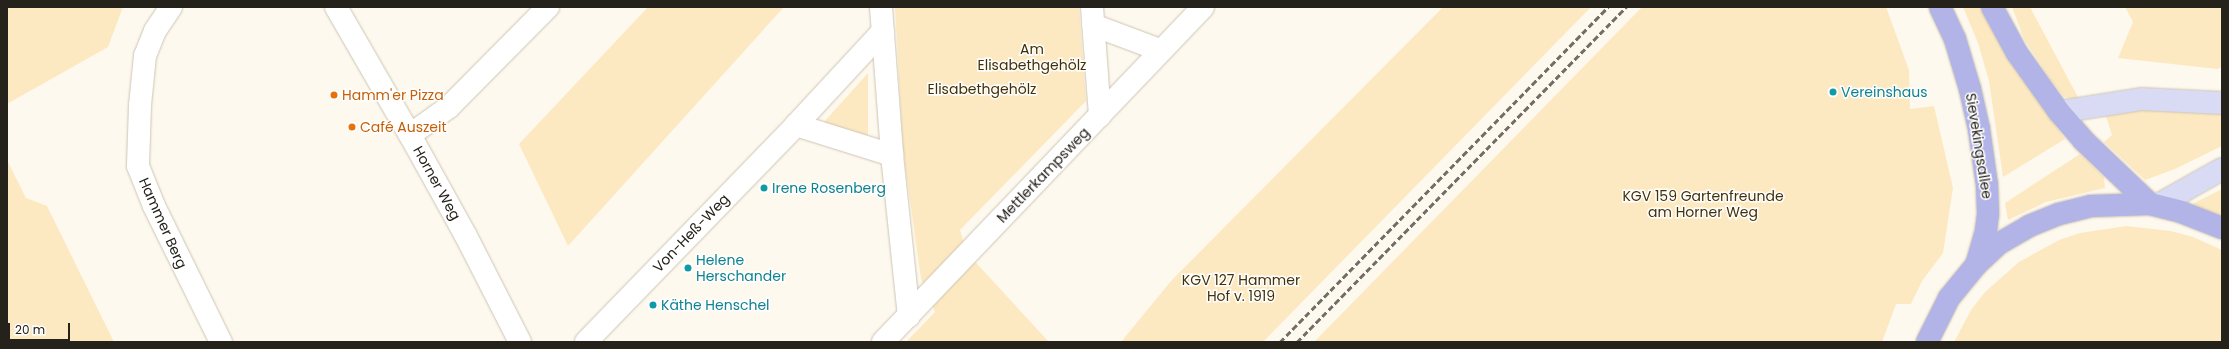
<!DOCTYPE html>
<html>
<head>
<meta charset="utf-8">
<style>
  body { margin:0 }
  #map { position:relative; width:2229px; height:349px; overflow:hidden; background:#fef9ee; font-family:Poppins,sans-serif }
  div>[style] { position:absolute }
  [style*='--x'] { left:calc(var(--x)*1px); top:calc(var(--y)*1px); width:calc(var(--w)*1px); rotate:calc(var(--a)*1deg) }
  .green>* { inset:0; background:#fde9c1 }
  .roads { filter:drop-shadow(0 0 1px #cdc5b5) drop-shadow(0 0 1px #cdc5b5) }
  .minor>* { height:22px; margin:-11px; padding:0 11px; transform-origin:11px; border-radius:11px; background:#fff }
  .secondary>* { height:22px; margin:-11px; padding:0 11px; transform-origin:11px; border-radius:11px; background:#d9daf3 }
  .primary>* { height:22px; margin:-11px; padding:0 11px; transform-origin:11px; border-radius:11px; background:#b2b4e8 }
  .rail>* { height:3px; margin-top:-1.5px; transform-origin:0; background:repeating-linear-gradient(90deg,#726e67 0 6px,transparent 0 9px) }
  .dots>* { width:11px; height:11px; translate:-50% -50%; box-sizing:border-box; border:2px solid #fff; border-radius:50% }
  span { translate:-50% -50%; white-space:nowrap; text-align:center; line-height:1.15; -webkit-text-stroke:3px #fff; paint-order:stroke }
  .park-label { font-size:14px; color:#423107 }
  .culture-label { font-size:14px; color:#0d838f }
  .left { translate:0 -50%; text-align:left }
  .food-label { font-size:14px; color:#c56008 }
  .street-label { font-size:14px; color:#25221c }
  .frame { position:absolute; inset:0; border:8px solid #25221c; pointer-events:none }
  .scale { position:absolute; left:8px; top:323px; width:62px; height:18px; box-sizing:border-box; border:2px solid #25221c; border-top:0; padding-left:5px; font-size:12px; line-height:14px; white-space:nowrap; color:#25221c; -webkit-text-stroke:3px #fff; paint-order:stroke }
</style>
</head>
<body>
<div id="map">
  <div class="green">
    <i style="clip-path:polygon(7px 7px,123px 7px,108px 47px,7px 104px)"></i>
    <i style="clip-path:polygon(648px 7px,784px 7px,568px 246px,519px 144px)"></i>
    <i style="clip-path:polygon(895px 7px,1079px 7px,1086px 101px,960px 230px,967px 253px,1049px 342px,906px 342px,935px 312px,921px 279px,903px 150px)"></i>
    <i style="clip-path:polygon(1443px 7px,1591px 7px,1263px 342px,1121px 342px,1171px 281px)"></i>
    <i style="clip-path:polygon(1642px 7px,1886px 7px,1909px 70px,1910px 109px,1934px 106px,1953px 188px,1943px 253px,1922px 281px,1911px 304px,1896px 304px,1882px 342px,1314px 342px)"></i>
    <i style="clip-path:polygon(1963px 7px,1980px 7px,2018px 73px,2065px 139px,2003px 177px,1989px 81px,1978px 43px)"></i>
    <i style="clip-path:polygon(2012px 7px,2030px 7px,2080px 101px,2064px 97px,2050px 79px,2024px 39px)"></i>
    <i style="clip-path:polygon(2125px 7px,2222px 7px,2222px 67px,2217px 69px,2118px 58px,2133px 22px)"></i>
    <i style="clip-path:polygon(868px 73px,868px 138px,824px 122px)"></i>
    <i style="clip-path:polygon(2132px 107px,2222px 109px,2222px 146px,2175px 169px,2145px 180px,2104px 142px,2112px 135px,2105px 113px)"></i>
    <i style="clip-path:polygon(2080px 154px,2104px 177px,2105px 188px,2046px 202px,2008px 220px,2005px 203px)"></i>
    <i style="clip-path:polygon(7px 160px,26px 198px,47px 206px,114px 342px,7px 342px)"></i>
    <i style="clip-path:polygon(2222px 189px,2222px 223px,2193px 208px,2194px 203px)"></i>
    <i style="clip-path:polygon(2126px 226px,2171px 231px,2193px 237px,2222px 250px,2222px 342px,1954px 342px,1971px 310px,1985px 292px,2019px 262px,2059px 240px,2080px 233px)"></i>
  </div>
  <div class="roads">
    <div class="minor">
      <i style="--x:171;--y:7;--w:29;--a:124"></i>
      <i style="--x:155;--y:31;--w:27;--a:112"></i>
      <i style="--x:145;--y:56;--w:49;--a:95.8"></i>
      <i style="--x:140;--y:105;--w:61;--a:91.9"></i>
      <i style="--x:138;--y:166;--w:43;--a:68.2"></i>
      <i style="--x:154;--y:206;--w:152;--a:63.8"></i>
      <i style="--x:336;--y:7;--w:148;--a:60"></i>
      <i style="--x:410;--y:135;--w:115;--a:61"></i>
      <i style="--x:466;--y:236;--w:119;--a:63"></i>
      <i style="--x:881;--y:7;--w:148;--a:85.7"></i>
      <i style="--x:892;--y:155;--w:162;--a:84"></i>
      <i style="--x:1092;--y:7;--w:109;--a:85.8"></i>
      <i style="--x:1093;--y:25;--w:72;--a:20.5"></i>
      <i style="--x:796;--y:125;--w:101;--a:17.4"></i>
      <i style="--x:410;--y:135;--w:48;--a:-35.7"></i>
      <i style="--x:449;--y:107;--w:141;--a:-45.3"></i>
      <i style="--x:586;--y:342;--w:302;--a:-45.9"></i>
      <i style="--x:796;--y:125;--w:128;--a:-47.2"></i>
      <i style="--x:883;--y:342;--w:463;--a:-46.3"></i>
    </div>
    <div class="secondary">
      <i style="--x:2059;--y:112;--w:83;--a:-9"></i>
      <i style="--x:2141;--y:99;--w:81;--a:2.8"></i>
      <i style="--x:2158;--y:205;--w:73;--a:-29.4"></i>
    </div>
    <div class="primary">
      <i style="--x:1940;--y:7;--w:35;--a:65"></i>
      <i style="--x:1955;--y:39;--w:52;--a:73.3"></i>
      <i style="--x:1970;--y:89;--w:41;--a:77.3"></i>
      <i style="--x:1979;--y:129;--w:57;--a:81.9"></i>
      <i style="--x:1987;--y:185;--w:29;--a:88"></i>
      <i style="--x:1988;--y:214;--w:17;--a:97"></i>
      <i style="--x:1986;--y:231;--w:35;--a:106"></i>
      <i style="--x:1992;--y:7;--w:52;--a:61.5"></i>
      <i style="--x:2017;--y:53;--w:72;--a:54.6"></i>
      <i style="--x:2059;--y:112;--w:37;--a:49"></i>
      <i style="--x:2083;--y:140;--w:93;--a:43.7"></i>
      <i style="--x:1927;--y:342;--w:49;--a:-63.4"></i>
      <i style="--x:1949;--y:298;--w:43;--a:-50.7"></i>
      <i style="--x:1976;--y:265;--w:33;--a:-43"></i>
      <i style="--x:2000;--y:243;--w:34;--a:-30"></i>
      <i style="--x:2029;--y:226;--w:32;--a:-22"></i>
      <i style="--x:2059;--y:214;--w:33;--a:-14"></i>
      <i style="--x:2091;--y:206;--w:59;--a:-1.9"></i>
      <i style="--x:2150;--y:204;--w:32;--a:14"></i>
      <i style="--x:2181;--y:212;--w:44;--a:21.3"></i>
    </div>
  </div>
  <div class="rail">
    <i style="--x:1280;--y:342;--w:469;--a:-45.6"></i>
    <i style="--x:1297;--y:342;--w:470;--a:-45.5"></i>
  </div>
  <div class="dots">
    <i style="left:1833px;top:92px;background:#0f9aa8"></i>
    <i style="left:334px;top:95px;background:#e8710a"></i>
    <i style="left:352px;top:127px;background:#e8710a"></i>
    <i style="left:764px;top:188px;background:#0f9aa8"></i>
    <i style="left:688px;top:268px;background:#0f9aa8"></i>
    <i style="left:653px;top:305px;background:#0f9aa8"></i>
  </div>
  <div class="park-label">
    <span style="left:1032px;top:57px">Am<br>Elisabethgehölz</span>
    <span style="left:982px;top:89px">Elisabethgehölz</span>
    <span style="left:1703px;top:204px">KGV 159 Gartenfreunde<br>am Horner Weg</span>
    <span style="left:1241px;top:288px">KGV 127 Hammer<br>Hof v. 1919</span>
  </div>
  <div class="culture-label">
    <span class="left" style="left:1841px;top:92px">Vereinshaus</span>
    <span class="left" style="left:772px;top:188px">Irene Rosenberg</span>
    <span class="left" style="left:696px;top:268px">Helene<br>Herschander</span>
    <span class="left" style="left:661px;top:305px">Käthe Henschel</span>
  </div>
  <div class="food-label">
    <span class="left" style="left:342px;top:95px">Hamm'er Pizza</span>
    <span class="left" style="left:360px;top:127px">Café Auszeit</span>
  </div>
  <div class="street-label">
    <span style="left:1979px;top:146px;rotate:81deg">Sievekingsallee</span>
    <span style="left:1043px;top:175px;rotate:-46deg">Mettlerkampsweg</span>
    <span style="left:437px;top:183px;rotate:61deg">Horner Weg</span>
    <span style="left:163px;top:223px;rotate:66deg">Hammer Berg</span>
    <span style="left:691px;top:233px;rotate:-46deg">Von-Heß-Weg</span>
  </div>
  <div class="frame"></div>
  <div class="scale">20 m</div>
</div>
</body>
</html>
